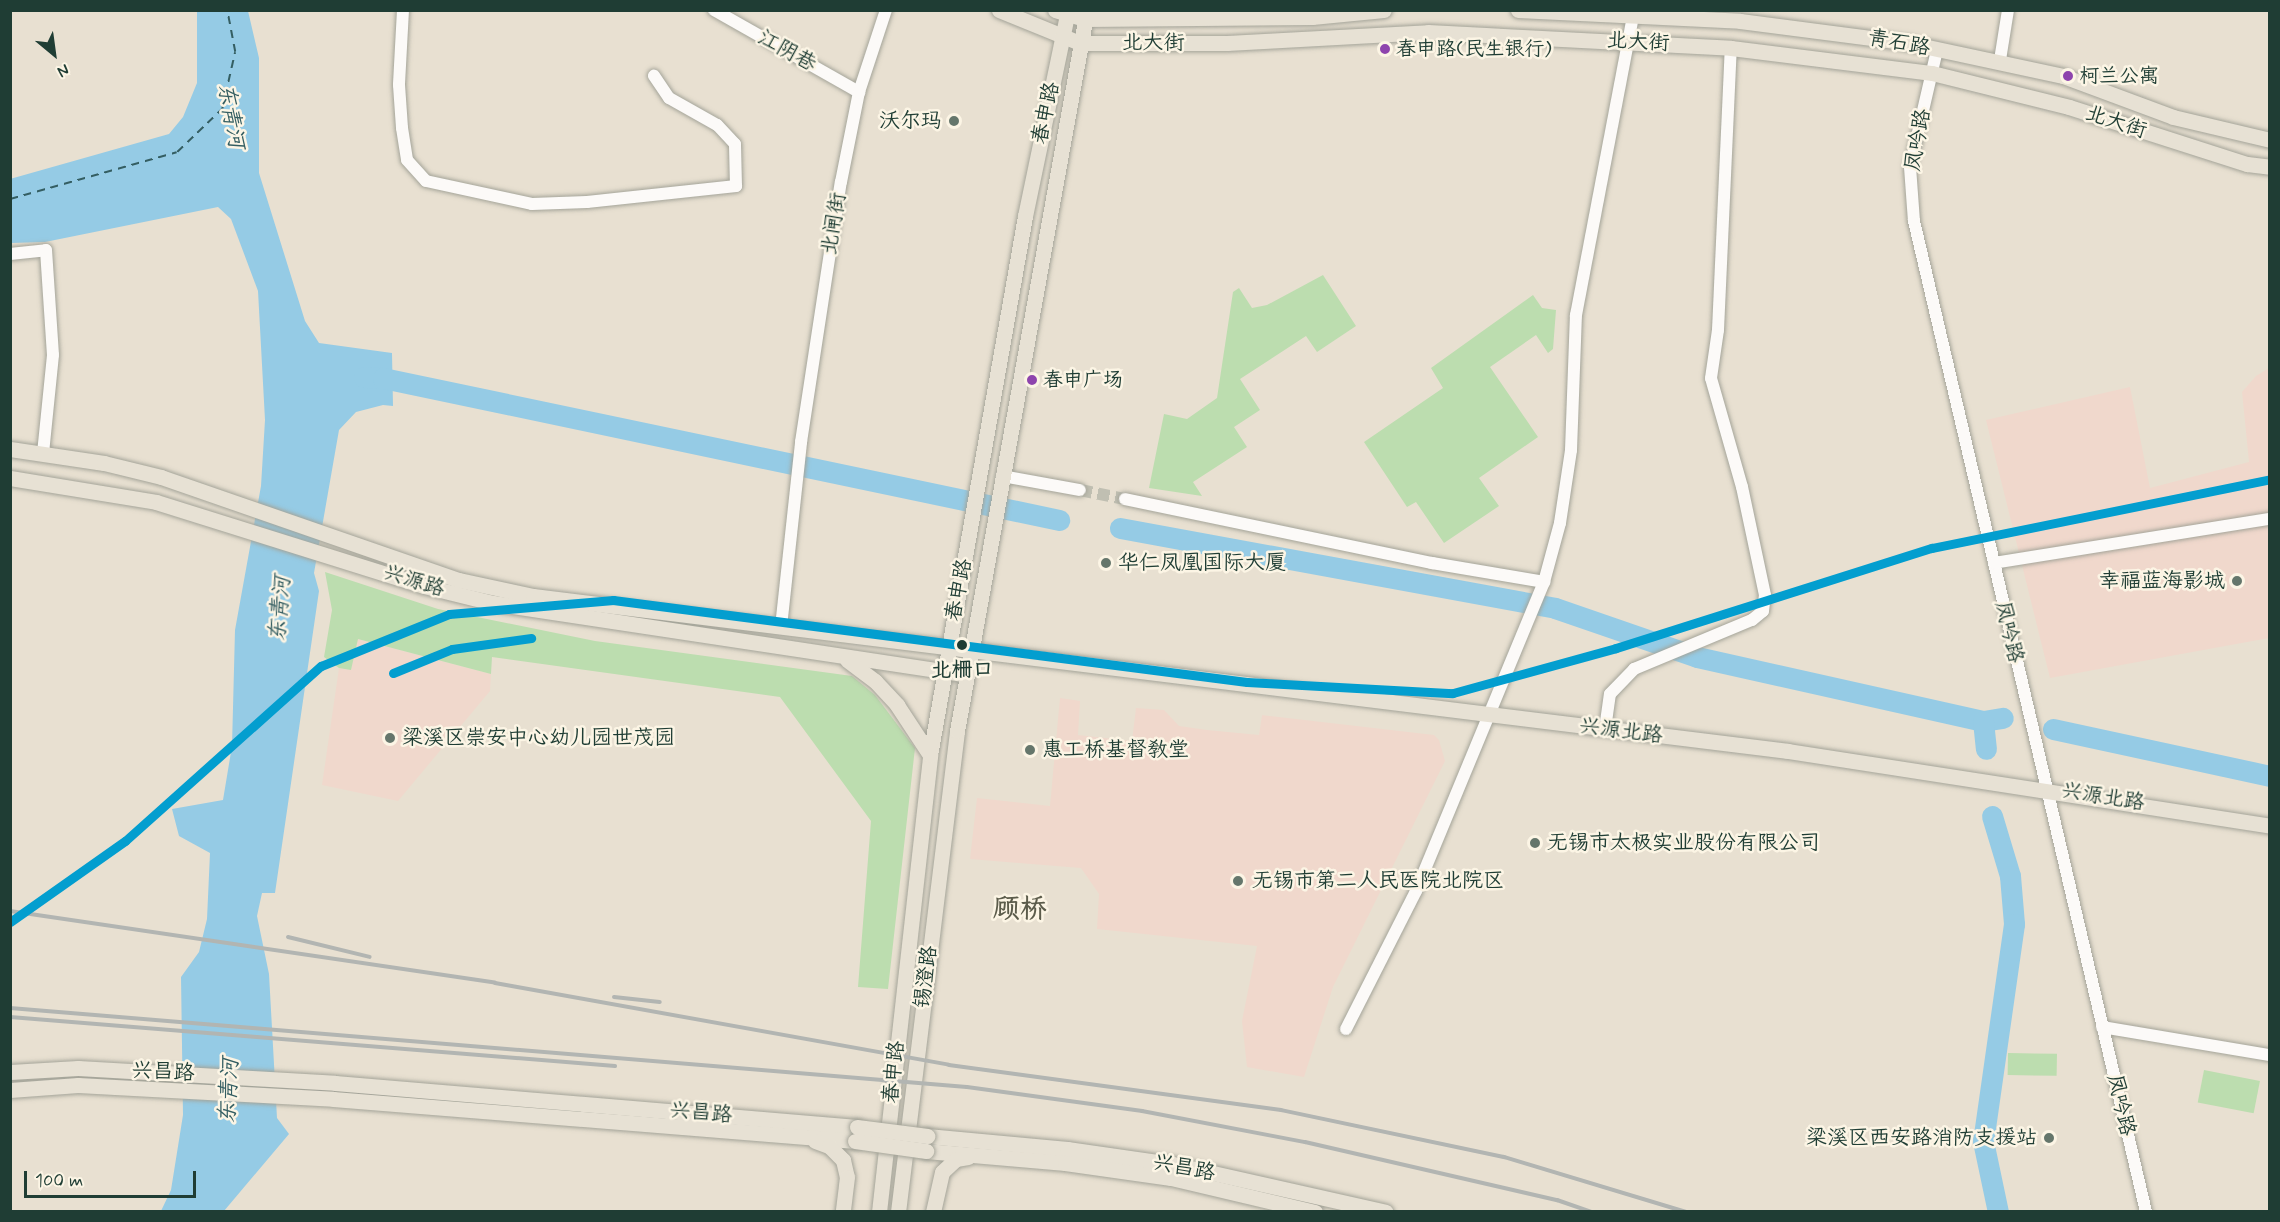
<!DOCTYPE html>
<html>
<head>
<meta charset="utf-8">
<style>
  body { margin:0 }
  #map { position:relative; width:2280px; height:1222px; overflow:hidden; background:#e8e0d1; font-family:Mynerve,"LXGW WenKai TC",sans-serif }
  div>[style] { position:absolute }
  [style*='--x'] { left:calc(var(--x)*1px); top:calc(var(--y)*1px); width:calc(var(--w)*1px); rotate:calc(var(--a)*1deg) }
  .built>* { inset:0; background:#f0d8cc }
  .green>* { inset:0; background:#bcddaf; transform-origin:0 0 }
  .water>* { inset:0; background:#95cbe5 }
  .river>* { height:21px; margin:-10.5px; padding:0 10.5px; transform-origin:10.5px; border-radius:10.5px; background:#95cbe5 }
  .ferry>* { height:1.5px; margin-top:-0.75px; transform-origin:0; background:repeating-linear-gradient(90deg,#345e62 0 8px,transparent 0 14px) }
  .minor-tunnel>* { height:12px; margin-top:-6px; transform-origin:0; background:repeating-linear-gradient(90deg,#c0bfb2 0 12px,transparent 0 18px) }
  .roads { filter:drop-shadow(0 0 2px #a4a499) drop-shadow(0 0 2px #a4a499) }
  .minor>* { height:12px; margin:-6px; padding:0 6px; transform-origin:6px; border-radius:6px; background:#fcfaf8 }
  .major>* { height:15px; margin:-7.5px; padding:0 7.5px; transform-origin:7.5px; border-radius:7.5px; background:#e7e1d4 }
  .rail>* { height:4px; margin:-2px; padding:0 2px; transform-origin:2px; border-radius:2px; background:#b2b5b2 }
  .bridges { filter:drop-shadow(0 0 2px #a4a499) drop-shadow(0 0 2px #a4a499) }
  .major-bridge>* { height:15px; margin:-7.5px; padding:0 7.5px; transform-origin:7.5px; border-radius:7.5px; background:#e7e1d4 }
  .metro-1>* { height:9px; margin:-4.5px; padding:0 4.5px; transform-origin:4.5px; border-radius:4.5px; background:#039ecf }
  .dots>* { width:16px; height:16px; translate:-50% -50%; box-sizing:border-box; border:3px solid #fcf5e5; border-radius:50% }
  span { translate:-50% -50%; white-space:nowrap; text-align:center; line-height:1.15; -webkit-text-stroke:5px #fcf5e5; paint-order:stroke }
  .bus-label { font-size:20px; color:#1f3d34 }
  .left { translate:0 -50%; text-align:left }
  .street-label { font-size:21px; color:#1f3d34 }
  .poi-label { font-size:21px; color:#1f3d34 }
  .right { translate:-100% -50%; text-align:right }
  .stop-label { font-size:21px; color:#1f3d34; font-weight:700 }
  .water-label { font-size:22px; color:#345e62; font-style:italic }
  .district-label { font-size:27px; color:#5c5c4b; font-weight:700 }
  .frame { position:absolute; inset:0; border:12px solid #1f3d34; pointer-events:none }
  .north { position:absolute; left:24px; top:24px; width:60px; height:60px; -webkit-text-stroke:4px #fcf5e5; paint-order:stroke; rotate:151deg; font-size:16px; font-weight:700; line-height:24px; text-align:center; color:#1f3d34 }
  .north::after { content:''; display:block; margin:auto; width:21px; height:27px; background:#1f3d34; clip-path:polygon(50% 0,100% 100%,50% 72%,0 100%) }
  .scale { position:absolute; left:24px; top:1171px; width:172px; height:27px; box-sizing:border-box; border:3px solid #1f3d34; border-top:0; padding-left:8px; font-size:18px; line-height:21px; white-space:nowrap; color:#1f3d34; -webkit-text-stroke:4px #fcf5e5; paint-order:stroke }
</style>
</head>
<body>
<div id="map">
  <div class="built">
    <i style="clip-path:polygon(2269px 368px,2269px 638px,2050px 678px,1986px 420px,2130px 387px,2150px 488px,2249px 462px,2242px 392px,2256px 376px)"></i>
    <i style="clip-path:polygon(357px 639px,491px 674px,490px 691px,398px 801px,322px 785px,339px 668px,351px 669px)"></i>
    <i style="clip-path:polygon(1060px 698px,1080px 701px,1078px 735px,1132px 741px,1136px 708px,1164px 710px,1179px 726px,1207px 730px,1259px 735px,1262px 715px,1434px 735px,1439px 740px,1445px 761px,1333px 987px,1304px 1077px,1247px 1067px,1242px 1021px,1257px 946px,1097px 929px,1099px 894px,1081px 868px,970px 859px,977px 798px,1050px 806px)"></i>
  </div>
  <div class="green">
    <i style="clip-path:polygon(1323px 275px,1356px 326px,1317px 352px,1306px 336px,1240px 379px,1260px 410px,1234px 427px,1247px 447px,1193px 482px,1202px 496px,1149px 488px,1164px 414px,1187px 419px,1217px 398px,1233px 292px,1239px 288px,1252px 308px,1267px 305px)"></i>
    <i style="clip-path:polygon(1533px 295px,1542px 308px,1556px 310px,1553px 349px,1548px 353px,1536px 335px,1490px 367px,1538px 437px,1479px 478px,1499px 506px,1444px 543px,1416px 502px,1407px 507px,1364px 442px,1443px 388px,1431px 368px)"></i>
    <i style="clip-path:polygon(325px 572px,438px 609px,595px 641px,852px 676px,875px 695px,915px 748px,888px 989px,858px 987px,871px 821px,780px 697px,492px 657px,491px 674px,358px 639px,351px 670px,339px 668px,324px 657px,332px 610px)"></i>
    <i style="left:2008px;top:1053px;width:49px;height:22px;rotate:1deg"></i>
    <i style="left:2204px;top:1070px;width:57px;height:33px;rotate:11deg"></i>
  </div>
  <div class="water">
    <i style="clip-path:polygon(197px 11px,248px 11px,259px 58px,259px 173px,305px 321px,319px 343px,392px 353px,393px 406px,383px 405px,356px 412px,339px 430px,314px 573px,319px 591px,275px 893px,262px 893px,257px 916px,269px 974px,277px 1118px,289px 1134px,224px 1211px,161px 1211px,171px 1190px,183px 1115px,181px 977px,199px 952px,207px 919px,210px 853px,179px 836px,172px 809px,223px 800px,232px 746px,235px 630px,261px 486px,265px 420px,258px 291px,231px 219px,218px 207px,45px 242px,11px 243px,10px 179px,169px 134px,183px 117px,197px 83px)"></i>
  </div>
  <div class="river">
    <i style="--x:364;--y:377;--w:19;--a:3"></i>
    <i style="--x:383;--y:378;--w:691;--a:11.86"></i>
    <i style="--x:1120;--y:528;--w:442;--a:10.4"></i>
    <i style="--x:1555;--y:608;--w:150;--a:19"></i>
    <i style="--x:1697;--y:657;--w:293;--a:12.6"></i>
    <i style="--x:1983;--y:721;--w:20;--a:-9"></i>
    <i style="--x:1983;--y:721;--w:28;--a:84"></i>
    <i style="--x:2053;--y:729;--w:222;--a:12.2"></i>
    <i style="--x:1992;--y:816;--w:63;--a:73.3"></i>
    <i style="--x:2010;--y:876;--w:48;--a:85.2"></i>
    <i style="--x:2014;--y:924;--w:219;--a:98.1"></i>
    <i style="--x:1983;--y:1141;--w:73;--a:78.1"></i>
  </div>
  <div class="ferry">
    <i style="--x:10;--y:199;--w:173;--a:-15.7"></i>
    <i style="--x:177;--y:152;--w:62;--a:-43.7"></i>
    <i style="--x:222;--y:109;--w:58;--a:-77.2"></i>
    <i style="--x:235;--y:52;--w:43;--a:-100.8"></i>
  </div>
  <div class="minor-tunnel">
    <i style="--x:1080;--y:490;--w:46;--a:11.3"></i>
  </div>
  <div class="roads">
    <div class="minor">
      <i style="--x:403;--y:10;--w:75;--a:93.1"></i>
      <i style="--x:399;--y:85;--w:43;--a:86"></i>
      <i style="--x:402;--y:128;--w:32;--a:81"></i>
      <i style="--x:407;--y:160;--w:28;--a:48"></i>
      <i style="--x:426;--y:181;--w:108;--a:12.2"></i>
      <i style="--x:532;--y:204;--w:55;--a:-2.1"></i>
      <i style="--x:587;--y:202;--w:150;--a:-6.1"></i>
      <i style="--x:736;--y:186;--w:42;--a:-91.4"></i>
      <i style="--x:735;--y:144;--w:26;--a:-133"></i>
      <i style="--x:717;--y:125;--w:55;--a:-150.6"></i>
      <i style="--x:669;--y:98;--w:27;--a:-124"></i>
      <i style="--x:714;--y:10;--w:167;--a:29.5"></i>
      <i style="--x:1937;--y:50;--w:120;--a:103"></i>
      <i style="--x:1910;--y:167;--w:54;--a:85.8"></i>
      <i style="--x:1914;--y:221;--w:1018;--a:76.82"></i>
      <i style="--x:2000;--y:60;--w:51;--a:-80.9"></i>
      <i style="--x:10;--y:254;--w:36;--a:-6"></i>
      <i style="--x:46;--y:250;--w:105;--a:86.2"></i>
      <i style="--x:53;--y:355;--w:99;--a:95.8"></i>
      <i style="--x:1002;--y:476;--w:79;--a:10.2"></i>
      <i style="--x:1125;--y:499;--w:314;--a:11.8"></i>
      <i style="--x:1432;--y:563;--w:114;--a:9.6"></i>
      <i style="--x:1994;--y:563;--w:279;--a:-9.1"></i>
      <i style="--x:781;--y:627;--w:186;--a:-83.8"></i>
      <i style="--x:801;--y:442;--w:263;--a:-81.3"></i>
      <i style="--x:841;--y:182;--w:92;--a:-78.7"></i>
      <i style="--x:859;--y:92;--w:86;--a:-71.8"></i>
      <i style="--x:1605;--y:729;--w:35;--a:-82"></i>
      <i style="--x:1610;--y:694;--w:35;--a:-46"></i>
      <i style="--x:1634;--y:669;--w:128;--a:-22.6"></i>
      <i style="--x:1752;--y:620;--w:14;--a:-39"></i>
      <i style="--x:1763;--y:611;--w:16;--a:-83"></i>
      <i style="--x:1765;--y:595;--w:110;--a:-102"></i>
      <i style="--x:1742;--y:487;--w:113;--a:-105.9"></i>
      <i style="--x:1711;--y:378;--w:49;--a:-81.7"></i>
      <i style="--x:1718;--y:330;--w:282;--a:-87.4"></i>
      <i style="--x:2102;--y:1027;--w:170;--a:9.5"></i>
      <i style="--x:1346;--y:1029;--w:155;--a:-63.1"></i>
      <i style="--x:1416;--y:891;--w:334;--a:-67.5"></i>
      <i style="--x:1544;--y:582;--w:61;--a:-74.8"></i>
      <i style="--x:1560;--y:523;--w:74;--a:-81.4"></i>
      <i style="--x:1571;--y:450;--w:135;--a:-87.9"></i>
      <i style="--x:1576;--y:315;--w:310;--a:-79.2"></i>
    </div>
    <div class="major">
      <i style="--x:999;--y:10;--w:87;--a:22.2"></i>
      <i style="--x:1080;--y:43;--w:147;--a:0"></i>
      <i style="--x:1227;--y:43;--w:201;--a:-3.1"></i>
      <i style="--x:1428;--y:32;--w:303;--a:3"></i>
      <i style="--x:1731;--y:48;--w:203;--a:7.1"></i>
      <i style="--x:1932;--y:73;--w:141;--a:13.9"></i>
      <i style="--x:2069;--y:107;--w:187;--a:17.8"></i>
      <i style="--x:2247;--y:164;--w:23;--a:7"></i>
      <i style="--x:1055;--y:10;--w:31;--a:17"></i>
      <i style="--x:1085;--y:19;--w:227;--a:-0.5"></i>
      <i style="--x:1312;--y:17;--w:72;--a:-5.6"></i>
      <i style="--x:1518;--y:10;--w:222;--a:2.8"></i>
      <i style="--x:1740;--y:21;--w:170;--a:7.4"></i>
      <i style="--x:1909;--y:43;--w:157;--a:12.1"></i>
      <i style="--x:2063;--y:76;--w:117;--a:20.4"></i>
      <i style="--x:2173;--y:117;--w:100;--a:13.3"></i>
      <i style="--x:10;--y:449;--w:95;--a:8.5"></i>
      <i style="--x:104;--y:463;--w:59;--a:13.8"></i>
      <i style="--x:161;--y:477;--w:315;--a:19.1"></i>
      <i style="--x:459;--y:580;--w:76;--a:12.2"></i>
      <i style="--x:533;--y:596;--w:1265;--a:7.04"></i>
      <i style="--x:1788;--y:751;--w:488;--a:8.8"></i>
      <i style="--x:10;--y:478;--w:148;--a:9.3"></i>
      <i style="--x:156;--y:502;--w:281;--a:17.4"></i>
      <i style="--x:424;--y:586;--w:71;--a:13.8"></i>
      <i style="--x:493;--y:603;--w:479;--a:8.6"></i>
      <i style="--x:847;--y:660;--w:35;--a:37"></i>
      <i style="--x:875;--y:681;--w:33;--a:47"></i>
      <i style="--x:897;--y:705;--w:60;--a:56.6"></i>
      <i style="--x:10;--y:1072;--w:68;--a:-3.4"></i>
      <i style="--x:78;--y:1068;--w:257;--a:3.3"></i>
      <i style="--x:335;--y:1083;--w:524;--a:4.82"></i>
      <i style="--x:10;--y:1090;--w:68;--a:-4.2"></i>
      <i style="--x:78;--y:1085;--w:255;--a:3.1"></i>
      <i style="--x:333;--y:1099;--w:524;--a:4.6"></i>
      <i style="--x:927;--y:1136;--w:141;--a:5.3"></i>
      <i style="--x:1067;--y:1149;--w:107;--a:8.1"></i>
      <i style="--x:1173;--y:1164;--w:218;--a:12.7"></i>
      <i style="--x:815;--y:1141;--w:15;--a:20"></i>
      <i style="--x:829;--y:1146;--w:20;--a:45"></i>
      <i style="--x:843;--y:1160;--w:17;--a:77"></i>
      <i style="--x:847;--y:1177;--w:35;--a:97"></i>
      <i style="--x:926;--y:1151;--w:140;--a:4.9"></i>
      <i style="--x:1065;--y:1163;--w:107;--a:8.1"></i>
      <i style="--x:1171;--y:1178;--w:148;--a:13.3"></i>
      <i style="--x:879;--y:1212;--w:460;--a:-83.6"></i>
      <i style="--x:930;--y:755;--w:547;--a:-80"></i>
      <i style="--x:1025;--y:216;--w:210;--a:-78.2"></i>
      <i style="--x:898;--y:1212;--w:485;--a:-83"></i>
      <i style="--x:957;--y:731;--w:733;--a:-79.78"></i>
      <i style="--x:933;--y:1212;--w:41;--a:-77.3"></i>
      <i style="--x:942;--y:1172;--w:19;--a:-43"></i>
      <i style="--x:956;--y:1159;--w:12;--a:-9"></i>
    </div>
  </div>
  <div class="rail">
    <i style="--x:10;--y:911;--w:490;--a:8.4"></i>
    <i style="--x:495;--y:983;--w:461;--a:10.2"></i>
    <i style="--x:949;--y:1065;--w:335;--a:7.7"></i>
    <i style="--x:1281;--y:1110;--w:228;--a:11.9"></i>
    <i style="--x:1504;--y:1157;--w:190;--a:16.8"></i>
    <i style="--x:288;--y:937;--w:84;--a:13.7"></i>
    <i style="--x:614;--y:997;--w:46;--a:6.2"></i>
    <i style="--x:10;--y:1008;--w:960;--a:4.72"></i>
    <i style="--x:967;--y:1087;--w:177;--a:7.8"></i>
    <i style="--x:1142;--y:1111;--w:166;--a:10.8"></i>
    <i style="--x:1305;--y:1142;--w:259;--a:13"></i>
    <i style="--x:1557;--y:1200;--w:37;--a:19"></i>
    <i style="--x:10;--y:1017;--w:607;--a:4.63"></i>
  </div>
  <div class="bridges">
    <div class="major-bridge">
      <i style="--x:857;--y:1127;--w:71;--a:7.3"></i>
      <i style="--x:855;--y:1141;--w:72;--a:8"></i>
    </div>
  </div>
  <div class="metro-1">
    <i style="--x:393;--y:673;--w:64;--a:-22.1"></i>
    <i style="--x:452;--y:649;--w:80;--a:-7.9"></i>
    <i style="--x:10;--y:922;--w:141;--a:-35.2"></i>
    <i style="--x:125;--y:841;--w:263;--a:-41.8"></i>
    <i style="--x:321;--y:666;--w:138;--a:-22.1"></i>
    <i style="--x:449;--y:614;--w:165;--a:-4.9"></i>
    <i style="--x:613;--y:600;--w:639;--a:7.37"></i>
    <i style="--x:1247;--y:682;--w:206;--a:3.1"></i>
    <i style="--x:1453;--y:693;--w:169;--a:-15.4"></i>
    <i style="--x:1616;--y:648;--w:331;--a:-17.6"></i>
    <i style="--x:1932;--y:548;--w:345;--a:-11.5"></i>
  </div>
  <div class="dots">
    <i style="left:1385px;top:49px;background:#8e44ad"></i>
    <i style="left:2068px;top:76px;background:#8e44ad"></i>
    <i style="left:954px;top:121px;background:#65766b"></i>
    <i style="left:1032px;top:380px;background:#8e44ad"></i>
    <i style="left:1106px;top:563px;background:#65766b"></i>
    <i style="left:2237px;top:581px;background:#65766b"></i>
    <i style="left:962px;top:645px;background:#1f3d34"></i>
    <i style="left:390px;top:738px;background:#65766b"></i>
    <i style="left:1030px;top:750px;background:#65766b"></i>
    <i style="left:1535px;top:843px;background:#65766b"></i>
    <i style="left:1238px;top:881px;background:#65766b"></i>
    <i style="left:2049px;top:1138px;background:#65766b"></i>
  </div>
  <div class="bus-label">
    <span class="left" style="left:1396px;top:49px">春申路(民生银行)</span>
    <span class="left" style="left:2079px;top:76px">柯兰公寓</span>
    <span class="left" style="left:1043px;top:380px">春申广场</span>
  </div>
  <div class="street-label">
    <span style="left:1638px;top:42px;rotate:3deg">北大街</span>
    <span style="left:1153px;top:43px">北大街</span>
    <span style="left:1899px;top:43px;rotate:10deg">青石路</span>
    <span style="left:787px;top:51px;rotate:29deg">江阴巷</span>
    <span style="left:1046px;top:113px;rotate:-78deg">春申路</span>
    <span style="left:2116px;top:122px;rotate:18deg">北大街</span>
    <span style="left:1918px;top:140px;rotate:-80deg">凤吟路</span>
    <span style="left:834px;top:224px;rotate:-81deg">北闸街</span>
    <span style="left:414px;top:581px;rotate:17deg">兴源路</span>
    <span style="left:959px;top:590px;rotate:-79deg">春申路</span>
    <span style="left:2009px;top:632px;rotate:77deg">凤吟路</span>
    <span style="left:1621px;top:731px;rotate:7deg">兴源北路</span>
    <span style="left:2103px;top:797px;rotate:9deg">兴源北路</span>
    <span style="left:926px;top:977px;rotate:-83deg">锡澄路</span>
    <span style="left:163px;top:1072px;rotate:3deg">兴昌路</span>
    <span style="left:894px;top:1072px;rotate:-84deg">春申路</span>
    <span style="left:2121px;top:1105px;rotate:77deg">凤吟路</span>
    <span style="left:701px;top:1113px;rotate:5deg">兴昌路</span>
    <span style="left:1184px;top:1168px;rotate:11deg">兴昌路</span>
  </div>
  <div class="poi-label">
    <span class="right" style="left:942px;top:121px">沃尔玛</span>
    <span class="left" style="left:1118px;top:563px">华仁凤凰国际大厦</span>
    <span class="right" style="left:2225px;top:581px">幸福蓝海影城</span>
    <span class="left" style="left:402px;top:738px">梁溪区崇安中心幼儿园世茂园</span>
    <span class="left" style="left:1042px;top:750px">惠工桥基督教堂</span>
    <span class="left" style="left:1547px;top:843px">无锡市太极实业股份有限公司</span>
    <span class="left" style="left:1252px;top:881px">无锡市第二人民医院北院区</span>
    <span class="right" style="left:2037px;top:1138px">梁溪区西安路消防支援站</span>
  </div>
  <div class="stop-label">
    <span style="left:962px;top:670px">北栅口</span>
  </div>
  <div class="water-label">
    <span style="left:230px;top:116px;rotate:80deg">东青河</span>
    <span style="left:281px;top:609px;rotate:-85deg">东青河</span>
    <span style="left:230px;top:1091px;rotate:-87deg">东青河</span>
  </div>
  <div class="district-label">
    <span style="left:1020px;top:910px">顾桥</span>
  </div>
  <div class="frame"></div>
  <div class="north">N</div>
  <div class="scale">100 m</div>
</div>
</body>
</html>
